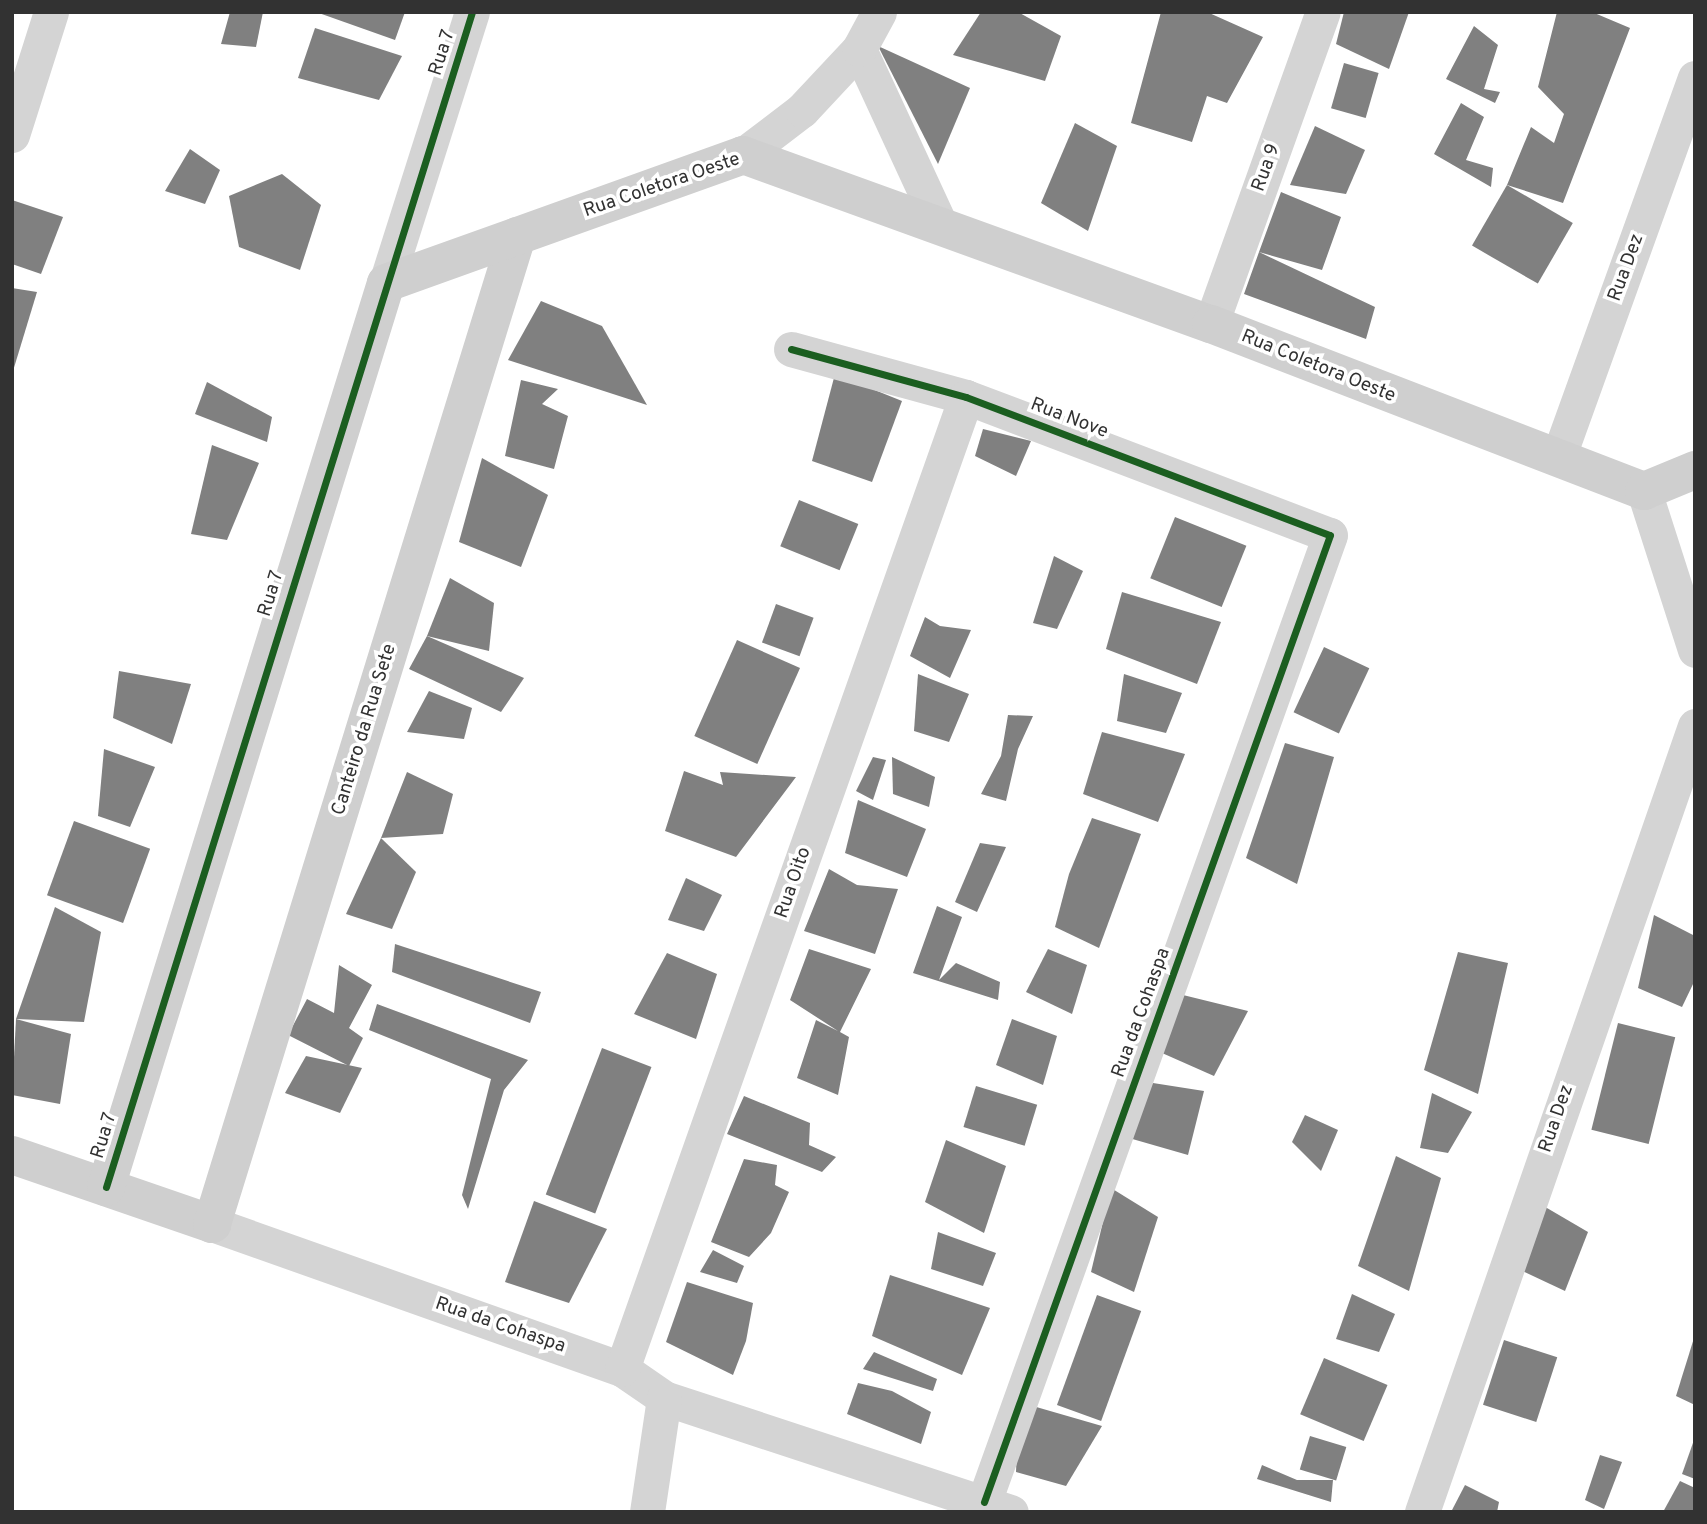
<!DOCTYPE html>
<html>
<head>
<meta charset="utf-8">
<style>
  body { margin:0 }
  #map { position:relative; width:1707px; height:1524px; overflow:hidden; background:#fff; font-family:Overpass,sans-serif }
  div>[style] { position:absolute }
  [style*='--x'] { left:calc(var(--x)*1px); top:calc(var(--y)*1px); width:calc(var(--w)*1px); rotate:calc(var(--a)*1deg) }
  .building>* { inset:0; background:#808080; transform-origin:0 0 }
  .street>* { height:35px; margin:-17.5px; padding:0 17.5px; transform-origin:17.5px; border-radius:17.5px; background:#d4d4d4 }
  .secondary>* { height:38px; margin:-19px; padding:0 19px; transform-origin:19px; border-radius:19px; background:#cfcfcf }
  .cycleway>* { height:7px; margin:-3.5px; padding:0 3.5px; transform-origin:3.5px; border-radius:3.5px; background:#1b5e20 }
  span { translate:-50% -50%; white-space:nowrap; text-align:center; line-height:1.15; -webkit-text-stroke:7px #fff; paint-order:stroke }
  .street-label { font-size:19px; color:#323232 }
  .frame { position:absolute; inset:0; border:14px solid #323232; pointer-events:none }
</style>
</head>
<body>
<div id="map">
  <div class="building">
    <i style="clip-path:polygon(230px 12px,263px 12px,256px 47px,221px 44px)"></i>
    <i style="clip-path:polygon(316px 12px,405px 12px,395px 40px)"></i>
    <i style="clip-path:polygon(981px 12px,1018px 12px,1061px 36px,1045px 81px,953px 55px)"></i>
    <i style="clip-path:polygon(1161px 12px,1207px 12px,1263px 37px,1227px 103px,1207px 96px,1192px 142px,1131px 123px)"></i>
    <i style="clip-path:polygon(1344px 12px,1409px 12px,1389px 69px,1336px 44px)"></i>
    <i style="clip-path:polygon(1557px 12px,1592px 12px,1630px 28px,1563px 203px,1507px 185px,1531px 127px,1554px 143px,1564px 114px,1538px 87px)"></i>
    <i style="clip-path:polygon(1474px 26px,1498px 45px,1484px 89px,1500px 92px,1495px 103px,1446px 79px)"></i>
    <i style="clip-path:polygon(315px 28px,402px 56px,379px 100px,298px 78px)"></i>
    <i style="clip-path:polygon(878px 46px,970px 88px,938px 164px)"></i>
    <i style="left:1344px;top:63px;width:36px;height:47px;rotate:16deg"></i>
    <i style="clip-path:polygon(1461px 103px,1484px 117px,1466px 160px,1493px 168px,1491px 187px,1434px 154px)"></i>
    <i style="clip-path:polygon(1075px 123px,1117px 146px,1088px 231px,1041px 203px)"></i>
    <i style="clip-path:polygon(1315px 126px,1365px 150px,1346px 194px,1290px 185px)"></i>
    <i style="clip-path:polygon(190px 149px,220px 170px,205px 204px,165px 191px)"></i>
    <i style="clip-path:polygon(282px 174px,321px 205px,300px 270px,239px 247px,229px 196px)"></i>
    <i style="left:1507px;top:185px;width:76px;height:70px;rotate:30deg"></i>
    <i style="clip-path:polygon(1281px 192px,1341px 217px,1322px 270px,1259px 252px,1375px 307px,1366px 339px,1244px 294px,1259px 252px)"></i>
    <i style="clip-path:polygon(12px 200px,63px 217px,41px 274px,12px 264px)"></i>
    <i style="clip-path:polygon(12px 288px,37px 292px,13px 371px,12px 371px)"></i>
    <i style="clip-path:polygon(541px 301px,602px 326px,647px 405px,508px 360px)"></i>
    <i style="clip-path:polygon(835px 374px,902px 401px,872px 482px,812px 461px)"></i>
    <i style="clip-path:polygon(521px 380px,558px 389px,542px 404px,568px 416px,554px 469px,505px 456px)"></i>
    <i style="clip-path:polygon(207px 382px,272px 417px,267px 442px,195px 414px)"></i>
    <i style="clip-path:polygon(983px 429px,1031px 441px,1016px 476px,975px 456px)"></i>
    <i style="clip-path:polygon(212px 445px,259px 463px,227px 540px,191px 534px)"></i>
    <i style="clip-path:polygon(482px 458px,548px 495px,521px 567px,459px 542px)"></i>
    <i style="left:799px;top:500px;width:64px;height:50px;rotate:22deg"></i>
    <i style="left:1175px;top:517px;width:77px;height:66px;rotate:22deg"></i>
    <i style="clip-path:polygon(1054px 556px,1083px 571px,1057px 629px,1033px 623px)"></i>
    <i style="clip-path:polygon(450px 578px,494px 603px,489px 651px,427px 636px)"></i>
    <i style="clip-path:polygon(1122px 592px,1221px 622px,1197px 684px,1106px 649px)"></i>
    <i style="left:776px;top:604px;width:40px;height:41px;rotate:20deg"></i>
    <i style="clip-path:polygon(925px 617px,940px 626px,971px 630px,950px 678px,910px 656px)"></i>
    <i style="clip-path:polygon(427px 636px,524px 678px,501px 712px,409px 669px)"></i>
    <i style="left:737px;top:640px;width:69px;height:105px;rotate:24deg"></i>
    <i style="left:1324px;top:647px;width:50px;height:72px;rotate:25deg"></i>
    <i style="clip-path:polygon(119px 671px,191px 684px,172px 744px,113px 718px)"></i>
    <i style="clip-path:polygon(918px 674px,969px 694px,949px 742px,914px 731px)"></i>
    <i style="clip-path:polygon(1124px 674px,1182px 693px,1166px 733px,1117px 721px)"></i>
    <i style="clip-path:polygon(429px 691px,472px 708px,464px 739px,407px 732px)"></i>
    <i style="clip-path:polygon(1008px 715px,1033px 716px,1018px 749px,1006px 801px,981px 794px,1001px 756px)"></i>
    <i style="clip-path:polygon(1102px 732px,1185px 754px,1158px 822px,1083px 794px)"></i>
    <i style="clip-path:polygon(1285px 743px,1334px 757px,1297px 884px,1246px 858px)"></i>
    <i style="clip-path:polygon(104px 749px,155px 767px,130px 827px,98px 816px)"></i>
    <i style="clip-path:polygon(873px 757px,886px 760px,873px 800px,856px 791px)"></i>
    <i style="clip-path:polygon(892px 757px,935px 777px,929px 807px,893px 794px)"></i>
    <i style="clip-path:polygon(684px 771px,723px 785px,720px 772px,796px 777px,736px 857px,665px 831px)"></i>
    <i style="clip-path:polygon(407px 772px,453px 794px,443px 834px,381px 838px)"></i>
    <i style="clip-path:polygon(858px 800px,926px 829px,907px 877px,845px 853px)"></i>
    <i style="clip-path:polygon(1092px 818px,1141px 834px,1099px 948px,1055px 927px,1069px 874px)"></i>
    <i style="left:74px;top:821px;width:81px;height:79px;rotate:20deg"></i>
    <i style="clip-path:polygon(381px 838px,416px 872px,392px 929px,346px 914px)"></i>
    <i style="clip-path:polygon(980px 843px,1006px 847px,977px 912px,955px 902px)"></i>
    <i style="clip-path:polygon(829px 869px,857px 885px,898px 889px,875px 954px,804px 931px)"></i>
    <i style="clip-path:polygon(686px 878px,722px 895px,704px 931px,668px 920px)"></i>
    <i style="clip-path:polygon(937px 906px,962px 917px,939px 980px,956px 963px,1000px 982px,998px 1000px,913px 973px)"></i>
    <i style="clip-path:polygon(55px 907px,101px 932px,84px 1022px,16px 1019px)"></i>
    <i style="clip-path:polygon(1654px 915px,1695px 936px,1695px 980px,1682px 1007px,1638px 988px)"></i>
    <i style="clip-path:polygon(395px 944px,541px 992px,530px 1023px,392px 972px)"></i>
    <i style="clip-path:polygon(809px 949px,871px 969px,840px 1032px,849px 1037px,838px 1095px,797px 1078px,816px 1020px,838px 1031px,790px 1000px)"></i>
    <i style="clip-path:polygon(1048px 949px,1087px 965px,1072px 1014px,1026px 992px)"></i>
    <i style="clip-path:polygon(1458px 952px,1508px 963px,1478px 1094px,1424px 1070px)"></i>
    <i style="clip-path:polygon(667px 953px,717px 974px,696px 1039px,634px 1014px)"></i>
    <i style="clip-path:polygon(339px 965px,372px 985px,349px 1028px,363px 1038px,349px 1066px,288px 1035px,307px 999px,334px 1013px)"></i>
    <i style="clip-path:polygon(1183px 995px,1248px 1011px,1214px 1076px,1162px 1053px)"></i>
    <i style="clip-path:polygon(377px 1004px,528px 1060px,504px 1090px,468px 1209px,462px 1195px,491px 1079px,369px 1030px)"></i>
    <i style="clip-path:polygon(16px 1019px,71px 1034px,60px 1104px,12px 1095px)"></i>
    <i style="clip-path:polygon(1012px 1019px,1057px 1036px,1043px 1085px,996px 1065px)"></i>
    <i style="left:1618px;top:1023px;width:59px;height:110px;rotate:14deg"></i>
    <i style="left:602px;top:1048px;width:53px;height:157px;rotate:21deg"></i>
    <i style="clip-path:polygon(306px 1056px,362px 1068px,340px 1113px,285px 1093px)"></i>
    <i style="clip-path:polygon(1153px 1083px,1204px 1091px,1188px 1155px,1115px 1134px)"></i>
    <i style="left:976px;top:1086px;width:64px;height:43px;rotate:17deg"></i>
    <i style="clip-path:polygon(1432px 1093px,1472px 1112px,1448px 1153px,1420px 1148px)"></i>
    <i style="clip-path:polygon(744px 1096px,810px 1123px,809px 1145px,836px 1157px,822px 1172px,727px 1134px)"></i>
    <i style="clip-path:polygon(1305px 1115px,1338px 1130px,1321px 1171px,1292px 1142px)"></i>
    <i style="clip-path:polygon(946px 1140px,1006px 1166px,984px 1233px,925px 1202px)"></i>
    <i style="clip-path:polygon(1396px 1156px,1441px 1178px,1409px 1291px,1358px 1266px)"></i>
    <i style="clip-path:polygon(744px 1159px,777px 1165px,775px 1185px,789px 1192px,771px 1233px,749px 1257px,711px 1242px)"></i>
    <i style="clip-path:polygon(1111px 1188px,1158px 1217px,1134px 1292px,1091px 1272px)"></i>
    <i style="clip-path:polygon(534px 1201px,607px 1229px,569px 1303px,505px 1282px)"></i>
    <i style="clip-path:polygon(1535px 1201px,1588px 1232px,1565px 1291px,1514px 1267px)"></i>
    <i style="clip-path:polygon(938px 1232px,996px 1253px,983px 1286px,931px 1269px)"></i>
    <i style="clip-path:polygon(713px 1250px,744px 1266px,737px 1283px,700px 1272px)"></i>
    <i style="clip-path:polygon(890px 1275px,990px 1308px,962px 1375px,872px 1336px)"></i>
    <i style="clip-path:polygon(687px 1282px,753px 1303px,746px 1341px,733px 1375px,666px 1342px)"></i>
    <i style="clip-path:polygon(1352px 1294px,1395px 1314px,1379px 1352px,1336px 1339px)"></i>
    <i style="left:1097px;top:1295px;width:47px;height:117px;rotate:20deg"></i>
    <i style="clip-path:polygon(1694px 1338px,1695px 1338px,1695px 1405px,1676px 1396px)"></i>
    <i style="left:1504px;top:1340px;width:56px;height:68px;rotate:18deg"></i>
    <i style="clip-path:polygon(874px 1352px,937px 1379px,933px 1391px,863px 1369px)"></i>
    <i style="left:1324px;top:1358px;width:69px;height:61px;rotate:23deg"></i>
    <i style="clip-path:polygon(858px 1383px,892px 1391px,931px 1412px,921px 1444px,847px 1414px)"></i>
    <i style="clip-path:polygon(1019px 1402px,1102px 1426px,1066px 1486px,1016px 1472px)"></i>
    <i style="left:1310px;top:1436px;width:38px;height:35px;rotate:17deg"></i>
    <i style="clip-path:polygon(1694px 1440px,1695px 1440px,1695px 1479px,1682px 1474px)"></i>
    <i style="clip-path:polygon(1600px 1455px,1622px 1462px,1604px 1509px,1585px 1500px)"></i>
    <i style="clip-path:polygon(1262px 1465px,1297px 1480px,1333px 1480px,1331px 1502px,1257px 1479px)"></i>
    <i style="clip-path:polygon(1680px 1481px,1695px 1488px,1695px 1512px,1663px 1512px)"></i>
    <i style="clip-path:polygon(1465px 1485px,1499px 1502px,1497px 1512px,1451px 1512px)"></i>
  </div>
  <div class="street">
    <i style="--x:859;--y:49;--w:193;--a:65.2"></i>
    <i style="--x:12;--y:135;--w:129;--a:-72.4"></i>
    <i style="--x:743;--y:155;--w:74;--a:-37.3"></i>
    <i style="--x:802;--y:110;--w:83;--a:-46.9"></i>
    <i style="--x:859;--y:49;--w:42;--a:-61.6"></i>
    <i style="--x:386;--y:283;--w:284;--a:-72.4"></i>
    <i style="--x:1211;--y:324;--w:331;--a:-70.3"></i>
    <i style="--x:791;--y:349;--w:181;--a:15.3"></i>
    <i style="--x:966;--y:397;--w:389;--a:20.8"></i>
    <i style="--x:1330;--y:535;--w:1027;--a:109.69"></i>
    <i style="--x:1558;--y:458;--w:404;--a:-70.2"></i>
    <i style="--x:1644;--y:491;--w:167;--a:72.2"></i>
    <i style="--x:212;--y:1224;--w:435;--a:19.5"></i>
    <i style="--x:622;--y:1369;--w:51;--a:34.6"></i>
    <i style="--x:664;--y:1398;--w:365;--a:18.2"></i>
    <i style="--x:622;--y:1369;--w:1031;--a:-70.51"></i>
    <i style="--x:647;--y:1512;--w:115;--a:-81.5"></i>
    <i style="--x:1422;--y:1512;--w:832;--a:-70.85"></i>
  </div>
  <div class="secondary">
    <i style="--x:12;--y:1155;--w:212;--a:19"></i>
    <i style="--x:212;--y:1224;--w:1034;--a:-72.84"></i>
    <i style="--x:106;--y:1187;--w:946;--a:-72.79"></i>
    <i style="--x:386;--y:283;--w:379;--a:-19.7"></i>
    <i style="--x:743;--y:155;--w:498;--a:19.9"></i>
    <i style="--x:1211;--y:324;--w:464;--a:21.1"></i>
    <i style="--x:1644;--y:491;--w:55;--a:-22.4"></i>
  </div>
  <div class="cycleway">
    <i style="--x:791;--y:349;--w:181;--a:15.3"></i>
    <i style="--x:966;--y:397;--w:389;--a:20.8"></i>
    <i style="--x:1330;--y:535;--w:1027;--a:109.69"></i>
    <i style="--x:106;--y:1187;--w:1231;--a:-72.7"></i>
  </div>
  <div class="street-label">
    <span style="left:443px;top:53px;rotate:-72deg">Rua 7</span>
    <span style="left:1267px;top:168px;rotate:-70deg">Rua 9</span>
    <span style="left:662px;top:186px;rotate:-19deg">Rua Coletora Oeste</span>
    <span style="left:1627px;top:268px;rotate:-70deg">Rua Dez</span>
    <span style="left:1318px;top:367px;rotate:22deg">Rua Coletora Oeste</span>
    <span style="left:1069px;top:419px;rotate:21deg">Rua Nove</span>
    <span style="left:272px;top:594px;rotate:-73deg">Rua 7</span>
    <span style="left:365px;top:730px;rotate:-73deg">Canteiro da Rua Sete</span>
    <span style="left:794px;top:883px;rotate:-71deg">Rua Oito</span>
    <span style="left:1142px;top:1013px;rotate:-70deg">Rua da Cohaspa</span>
    <span style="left:1557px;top:1119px;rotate:-71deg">Rua Dez</span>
    <span style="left:105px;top:1136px;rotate:-73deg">Rua 7</span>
    <span style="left:500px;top:1326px;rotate:19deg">Rua da Cohaspa</span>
  </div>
  <div class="frame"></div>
</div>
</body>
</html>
